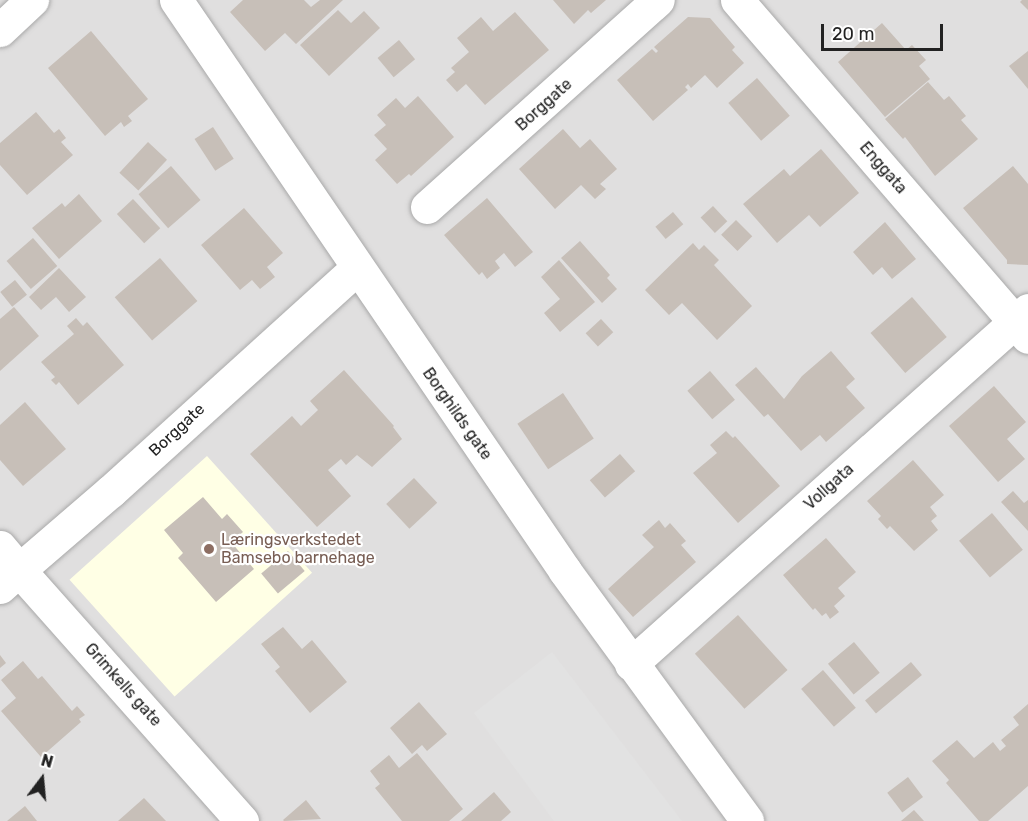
<!DOCTYPE html>
<html>
<head>
<meta charset="utf-8">
<style>
  body { margin:0 }
  #map { position:relative; width:1028px; height:821px; overflow:hidden; background:#f2efe9; font-family:Rubik,sans-serif }
  div>[style] { position:absolute }
  [style*='--x'] { left:calc(var(--x)*1px); top:calc(var(--y)*1px); width:calc(var(--w)*1px); rotate:calc(var(--a)*1deg) }
  .residential>* { inset:0; background:#e0dfdf; transform-origin:0 0 }
  .education>* { inset:0; background:#ffffe5; transform-origin:0 0 }
  .parking>* { inset:0; background:#e2e2e2 }
  .building>* { inset:0; background:#c7bfb8; transform-origin:0 0 }
  .roads { filter:drop-shadow(0 0 2px #a9a9a9) drop-shadow(0 0 2px #a9a9a9) }
  .minor>* { height:33px; margin:-16.5px; padding:0 16.5px; transform-origin:16.5px; border-radius:16.5px; background:#fff }
  .dots>* { width:16px; height:16px; translate:-50% -50%; box-sizing:border-box; border:3px solid #fff; border-radius:50% }
  span { translate:-50% -50%; white-space:nowrap; text-align:center; line-height:1.15; -webkit-text-stroke:4.5px #fff; paint-order:stroke }
  .street-label { font-size:16px; color:#222 }
  .education-label { font-size:16px; color:#785e54 }
  .left { translate:0 -50%; text-align:left }
  .north { position:absolute; left:12px; top:749px; width:60px; height:60px; -webkit-text-stroke:4px #fff; paint-order:stroke; rotate:16deg; font-size:16px; font-weight:700; line-height:24px; text-align:center; color:#222 }
  .north::after { content:''; display:block; margin:auto; width:21px; height:27px; background:#222; clip-path:polygon(50% 0,100% 100%,50% 72%,0 100%) }
  .scale { position:absolute; left:821px; top:24px; width:122px; height:27px; box-sizing:border-box; border:3px solid #222; border-top:0; padding-left:8px; font-size:18px; line-height:21px; white-space:nowrap; color:#222; -webkit-text-stroke:4px #fff; paint-order:stroke }
</style>
</head>
<body>
<div id="map">
  <div class="residential">
    <i style="left:0;top:0;width:1028px;height:821px"></i>
  </div>
  <div class="education">
    <i style="left:207px;top:456px;width:157px;height:185px;rotate:48deg"></i>
  </div>
  <div class="parking">
    <i style="clip-path:polygon(552px 652px,682px 821px,554px 821px,474px 713px)"></i>
  </div>
  <div class="building">
    <i style="clip-path:polygon(243px 0,304px 0,311px 7px,320px 0,343px 0,296px 44px,285px 33px,265px 51px,230px 12px)"></i>
    <i style="clip-path:polygon(553px 0,606px 0,591px 13px,588px 10px,574px 24px)"></i>
    <i style="clip-path:polygon(1022px 0,1028px 0,1028px 10px,1020px 2px)"></i>
    <i style="clip-path:polygon(338px 10px,351px 23px,364px 11px,380px 28px,329px 76px,300px 45px)"></i>
    <i style="clip-path:polygon(515px 12px,549px 50px,485px 105px,466px 84px,457px 92px,446px 80px,455px 72px,451px 68px,469px 52px,457px 38px,481px 17px,493px 31px)"></i>
    <i style="clip-path:polygon(688px 17px,710px 18px,735px 47px,732px 50px,744px 63px,717px 88px,705px 75px,691px 88px,688px 84px,685px 87px,688px 90px,653px 121px,617px 80px,652px 49px,656px 53px,658px 51px,654px 47px)"></i>
    <i style="clip-path:polygon(882px 23px,906px 50px,912px 45px,926px 60px,919px 66px,930px 79px,885px 117px,838px 62px)"></i>
    <i style="clip-path:polygon(91px 31px,148px 99px,128px 116px,132px 121px,124px 127px,121px 122px,105px 136px,48px 68px)"></i>
    <i style="left:399px;top:40px;width:25px;height:28px;rotate:50deg"></i>
    <i style="clip-path:polygon(1028px 51px,1028px 89px,1009px 66px)"></i>
    <i style="left:757px;top:78px;width:50px;height:38px;rotate:49deg"></i>
    <i style="clip-path:polygon(928px 82px,944px 100px,949px 96px,966px 116px,961px 120px,978px 139px,935px 176px,905px 137px,903px 139px,885px 119px)"></i>
    <i style="clip-path:polygon(418px 96px,454px 137px,411px 176px,409px 174px,397px 184px,375px 160px,387px 149px,374px 135px,386px 125px,377px 115px,396px 98px,405px 108px)"></i>
    <i style="clip-path:polygon(36px 112px,54px 133px,59px 129px,66px 138px,61px 142px,73px 155px,27px 195px,0 165px,0 143px)"></i>
    <i style="left:213px;top:127px;width:38px;height:22px;rotate:57deg"></i>
    <i style="clip-path:polygon(563px 129px,580px 148px,590px 139px,617px 169px,600px 184px,606px 189px,595px 199px,581px 185px,555px 209px,519px 169px)"></i>
    <i style="left:148px;top:142px;width:26px;height:42px;rotate:43deg"></i>
    <i style="clip-path:polygon(821px 149px,859px 193px,820px 227px,809px 215px,777px 243px,743px 204px,784px 169px,790px 176px)"></i>
    <i style="left:171px;top:166px;width:45px;height:43px;rotate:49deg"></i>
    <i style="clip-path:polygon(1013px 166px,1028px 184px,1028px 265px,1007px 264px,1007px 260px,963px 208px)"></i>
    <i style="clip-path:polygon(79px 194px,102px 221px,59px 259px,32px 228px,62px 203px,65px 207px)"></i>
    <i style="clip-path:polygon(487px 198px,533px 252px,515px 267px,504px 253px,495px 261px,500px 268px,487px 279px,482px 272px,479px 275px,444px 235px)"></i>
    <i style="left:133px;top:199px;width:40px;height:22px;rotate:47deg"></i>
    <i style="left:713px;top:206px;width:21px;height:17px;rotate:47deg"></i>
    <i style="clip-path:polygon(244px 208px,283px 253px,267px 267px,275px 277px,260px 289px,252px 280px,240px 290px,201px 245px)"></i>
    <i style="left:673px;top:212px;width:16px;height:23px;rotate:50deg"></i>
    <i style="left:736px;top:220px;width:23px;height:21px;rotate:45deg"></i>
    <i style="clip-path:polygon(885px 222px,916px 259px,892px 279px,882px 267px,873px 275px,853px 252px)"></i>
    <i style="left:33px;top:238px;width:37px;height:35px;rotate:49deg"></i>
    <i style="clip-path:polygon(580px 241px,610px 275px,607px 278px,617px 289px,602px 303px,561px 258px)"></i>
    <i style="clip-path:polygon(693px 243px,699px 250px,704px 245px,719px 260px,714px 265px,752px 306px,717px 340px,682px 303px,669px 315px,645px 290px)"></i>
    <i style="left:160px;top:258px;width:57px;height:60px;rotate:49deg"></i>
    <i style="clip-path:polygon(559px 260px,595px 302px,560px 332px,544px 313px,560px 299px,541px 277px)"></i>
    <i style="clip-path:polygon(59px 268px,86px 297px,69px 312px,56px 297px,41px 310px,29px 297px)"></i>
    <i style="left:15px;top:280px;width:19px;height:19px;rotate:51deg"></i>
    <i style="left:912px;top:297px;width:53px;height:55px;rotate:49deg"></i>
    <i style="clip-path:polygon(14px 307px,39px 336px,0 371px,0 319px)"></i>
    <i style="clip-path:polygon(76px 318px,83px 326px,87px 322px,124px 365px,78px 405px,59px 382px,56px 385px,51px 380px,55px 377px,41px 362px,74px 334px,67px 326px)"></i>
    <i style="left:601px;top:319px;width:18px;height:21px;rotate:47deg"></i>
    <i style="clip-path:polygon(831px 351px,855px 379px,846px 387px,865px 408px,826px 442px,820px 435px,801px 451px,768px 414px,764px 417px,735px 385px,756px 367px,784px 399px,802px 376px)"></i>
    <i style="clip-path:polygon(344px 370px,394px 426px,393px 427px,402px 439px,372px 467px,357px 455px,346px 465px,341px 459px,328px 470px,351px 496px,317px 527px,250px 454px,292px 416px,301px 426px,318px 410px,310px 401px)"></i>
    <i style="left:710px;top:371px;width:38px;height:30px;rotate:49deg"></i>
    <i style="clip-path:polygon(994px 386px,1026px 422px,1007px 439px,1025px 459px,998px 482px,949px 426px)"></i>
    <i style="left:563px;top:393px;width:55px;height:55px;rotate:56deg"></i>
    <i style="clip-path:polygon(25px 402px,66px 449px,23px 486px,0 460px,0 425px)"></i>
    <i style="clip-path:polygon(726px 431px,733px 438px,735px 436px,780px 486px,738px 523px,693px 473px,717px 453px,710px 445px)"></i>
    <i style="left:620px;top:454px;width:23px;height:40px;rotate:49deg"></i>
    <i style="clip-path:polygon(913px 460px,944px 495px,930px 507px,937px 516px,931px 521px,938px 530px,914px 551px,890px 526px,887px 529px,878px 519px,881px 516px,867px 501px)"></i>
    <i style="left:414px;top:478px;width:34px;height:38px;rotate:47deg"></i>
    <i style="clip-path:polygon(1013px 491px,1024px 503px,1028px 500px,1028px 531px,1001px 502px)"></i>
    <i style="clip-path:polygon(203px 497px,222px 519px,227px 514px,243px 532px,231px 542px,254px 569px,216px 602px,178px 558px,183px 553px,164px 530px)"></i>
    <i style="left:992px;top:513px;width:48px;height:43px;rotate:50deg"></i>
    <i style="clip-path:polygon(659px 520px,665px 528px,670px 523px,686px 541px,681px 545px,696px 562px,633px 617px,608px 589px,654px 547px,642px 535px)"></i>
    <i style="clip-path:polygon(826px 538px,856px 572px,838px 588px,845px 596px,834px 606px,839px 612px,830px 619px,826px 613px,822px 616px,815px 608px,813px 610px,783px 575px)"></i>
    <i style="left:288px;top:551px;width:26px;height:35px;rotate:50deg"></i>
    <i style="left:738px;top:615px;width:74px;height:58px;rotate:48deg"></i>
    <i style="clip-path:polygon(283px 627px,302px 649px,312px 640px,347px 682px,310px 713px,275px 671px,280px 667px,261px 644px)"></i>
    <i style="left:854px;top:642px;width:40px;height:34px;rotate:50deg"></i>
    <i style="clip-path:polygon(0 655px,6px 663px,0 668px)"></i>
    <i style="clip-path:polygon(23px 661px,38px 679px,42px 676px,72px 711px,77px 706px,85px 715px,79px 719px,81px 722px,41px 757px,1px 711px,16px 698px,1px 680px)"></i>
    <i style="left:911px;top:662px;width:17px;height:60px;rotate:50deg"></i>
    <i style="left:823px;top:670px;width:50px;height:29px;rotate:49deg"></i>
    <i style="clip-path:polygon(419px 702px,447px 734px,427px 751px,422px 745px,412px 754px,390px 728px)"></i>
    <i style="clip-path:polygon(1028px 704px,1028px 786px,988px 821px,979px 821px,946px 783px,949px 780px,932px 761px,957px 740px,974px 758px,993px 742px,1000px 751px,1006px 746px,1001px 740px,1019px 725px,1013px 717px)"></i>
    <i style="clip-path:polygon(417px 753px,463px 809px,449px 821px,402px 821px,375px 788px,380px 784px,370px 771px,389px 755px,399px 768px)"></i>
    <i style="left:908px;top:777px;width:25px;height:26px;rotate:53deg"></i>
    <i style="clip-path:polygon(494px 792px,511px 812px,501px 821px,461px 821px)"></i>
    <i style="clip-path:polygon(144px 798px,166px 821px,118px 821px)"></i>
    <i style="clip-path:polygon(306px 800px,321px 819px,284px 821px,283px 820px)"></i>
    <i style="clip-path:polygon(25px 806px,37px 821px,7px 821px)"></i>
    <i style="clip-path:polygon(914px 810px,924px 821px,901px 821px)"></i>
  </div>
  <div class="roads">
    <div class="minor">
      <i style="--x:176;--y:0;--w:691;--a:55.73"></i>
      <i style="--x:565;--y:571;--w:309;--a:53.9"></i>
      <i style="--x:737;--y:0;--w:445;--a:49.2"></i>
      <i style="--x:0;--y:30;--w:44;--a:-43.2"></i>
      <i style="--x:427;--y:207;--w:310;--a:-41.9"></i>
      <i style="--x:0;--y:547;--w:30;--a:50"></i>
      <i style="--x:19;--y:570;--w:121;--a:-40.7"></i>
      <i style="--x:111;--y:491;--w:332;--a:-42.2"></i>
      <i style="--x:0;--y:587;--w:25;--a:-42"></i>
      <i style="--x:19;--y:570;--w:336;--a:48.4"></i>
      <i style="--x:631;--y:664;--w:532;--a:-41.72"></i>
    </div>
  </div>
  <div class="dots">
    <i style="left:209px;top:549px;background:#8d6e63"></i>
  </div>
  <div class="street-label">
    <span style="left:544px;top:105px;rotate:-42deg">Borggate</span>
    <span style="left:883px;top:168px;rotate:49deg">Enggata</span>
    <span style="left:457px;top:414px;rotate:55deg">Borghilds gate</span>
    <span style="left:177px;top:430px;rotate:-43deg">Borggate</span>
    <span style="left:829px;top:487px;rotate:-42deg">Vollgata</span>
    <span style="left:123px;top:685px;rotate:48deg">Grimkells gate</span>
  </div>
  <div class="education-label">
    <span class="left" style="left:221px;top:549px">Læringsverkstedet<br>Bamsebo barnehage</span>
  </div>
  <div class="north">N</div>
  <div class="scale">20 m</div>
</div>
</body>
</html>
